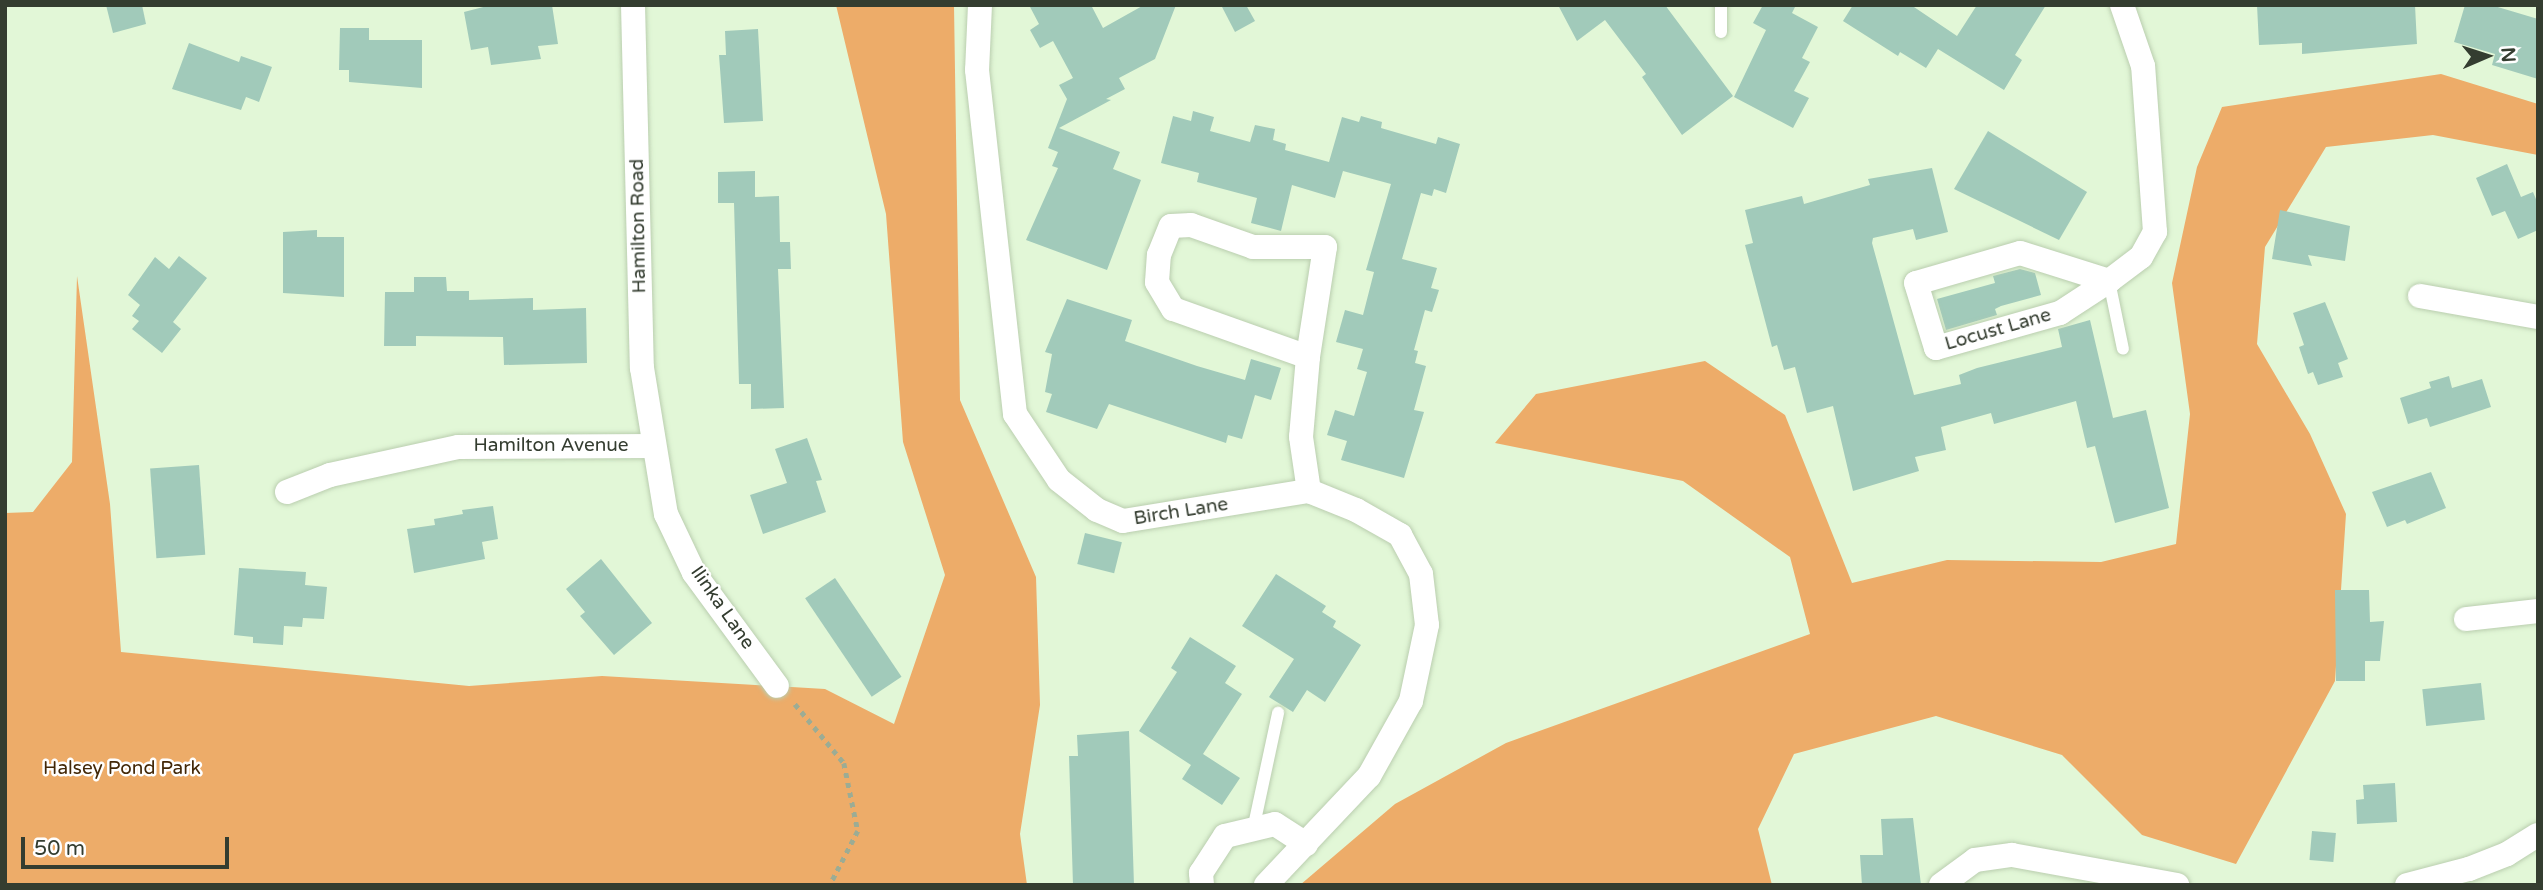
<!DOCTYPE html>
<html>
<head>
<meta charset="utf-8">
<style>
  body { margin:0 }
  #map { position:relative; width:2543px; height:890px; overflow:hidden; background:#e2f7d7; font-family:"Varela Round",sans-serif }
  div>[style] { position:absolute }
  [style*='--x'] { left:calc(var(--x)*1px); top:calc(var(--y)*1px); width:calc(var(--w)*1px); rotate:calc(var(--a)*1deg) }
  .green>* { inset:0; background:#edac69 }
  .building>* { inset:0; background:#a1caba; transform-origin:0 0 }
  .path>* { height:4.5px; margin-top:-2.25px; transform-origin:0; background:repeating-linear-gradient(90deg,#9cac94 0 5px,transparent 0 10px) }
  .roads { filter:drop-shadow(0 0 2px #baceaf) drop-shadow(0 0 2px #baceaf) }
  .lane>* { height:12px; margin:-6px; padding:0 6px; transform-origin:6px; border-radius:6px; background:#fff }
  .street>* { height:24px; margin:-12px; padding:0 12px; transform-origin:12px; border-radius:12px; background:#fff }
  span { translate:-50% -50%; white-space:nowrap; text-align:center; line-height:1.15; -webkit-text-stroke:5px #fff; paint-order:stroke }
  .street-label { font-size:19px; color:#343d30 }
  .park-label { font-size:19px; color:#432808 }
  .frame { position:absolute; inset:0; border:7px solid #343d30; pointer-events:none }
  .north { position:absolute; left:2452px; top:21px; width:70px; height:70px; -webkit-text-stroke:5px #fff; paint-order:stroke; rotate:87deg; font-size:19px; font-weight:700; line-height:28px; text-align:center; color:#343d30 }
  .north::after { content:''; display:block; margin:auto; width:24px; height:32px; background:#343d30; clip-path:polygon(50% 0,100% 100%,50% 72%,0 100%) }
  .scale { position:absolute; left:21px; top:837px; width:208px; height:32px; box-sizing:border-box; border:4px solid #343d30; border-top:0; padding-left:9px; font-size:21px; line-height:24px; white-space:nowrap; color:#343d30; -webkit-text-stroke:5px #fff; paint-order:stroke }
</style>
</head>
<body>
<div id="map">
  <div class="green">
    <i style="clip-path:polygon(836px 5px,954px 5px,960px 400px,1036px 577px,1040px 705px,1020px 834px,1027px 885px,5px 885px,5px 513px,33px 512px,72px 462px,77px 276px,110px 504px,121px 652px,469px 686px,602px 676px,825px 689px,894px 724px,945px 575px,903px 442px,886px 214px)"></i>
    <i style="clip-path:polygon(2441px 74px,2538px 104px,2538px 155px,2433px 135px,2326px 147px,2265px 247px,2257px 344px,2310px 434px,2346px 514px,2335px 681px,2236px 864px,2142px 835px,2062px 755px,1936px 716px,1794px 754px,1758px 829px,1772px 885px,1300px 885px,1395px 804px,1506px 743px,1810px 634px,1790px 557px,1683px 481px,1495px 443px,1536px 394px,1705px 361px,1785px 415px,1852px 583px,1947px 560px,2101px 562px,2176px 544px,2190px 414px,2172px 283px,2197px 167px,2222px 107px)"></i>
  </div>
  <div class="building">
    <i style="clip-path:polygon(106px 5px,142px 5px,146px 24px,113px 33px)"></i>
    <i style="clip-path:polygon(491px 5px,552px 5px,558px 44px,538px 46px,541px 59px,491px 65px,488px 47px,471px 50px,464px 12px)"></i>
    <i style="clip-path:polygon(1029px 5px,1091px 5px,1103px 28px,1144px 5px,1176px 5px,1155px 59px,1119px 78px,1125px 89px,1106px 99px,1111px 100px,1059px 128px,1120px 152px,1113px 169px,1141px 180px,1107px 270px,1026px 240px,1058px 168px,1052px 166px,1058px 152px,1048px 148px,1067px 99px,1059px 85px,1073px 78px,1053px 41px,1040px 48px,1030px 30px,1039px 24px)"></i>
    <i style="clip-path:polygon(1221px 5px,1246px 5px,1255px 21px,1235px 32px)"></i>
    <i style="clip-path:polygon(1558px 5px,1665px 5px,1733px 96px,1682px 135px,1642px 77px,1646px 74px,1605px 20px,1577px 41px)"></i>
    <i style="clip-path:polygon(1763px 5px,1796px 5px,1792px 13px,1818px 27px,1802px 58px,1810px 62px,1794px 91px,1809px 98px,1793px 128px,1734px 97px,1766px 30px,1753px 23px)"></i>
    <i style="clip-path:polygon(1853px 5px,1911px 5px,1957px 36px,1977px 5px,2046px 5px,2015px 55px,2022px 60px,2004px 90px,1938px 49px,1926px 68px,1900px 52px,1898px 56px,1843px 21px)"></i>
    <i style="clip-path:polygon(2257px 5px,2415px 5px,2417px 44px,2302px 54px,2302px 43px,2259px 45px)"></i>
    <i style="clip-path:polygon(2465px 5px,2491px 5px,2538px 19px,2538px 79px,2492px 65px,2495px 54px,2454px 42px)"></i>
    <i style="clip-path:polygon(340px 28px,369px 28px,369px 40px,422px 40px,422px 88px,349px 82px,349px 70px,339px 70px)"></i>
    <i style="clip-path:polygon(758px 29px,763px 121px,724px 123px,719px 55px,726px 55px,725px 31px)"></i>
    <i style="clip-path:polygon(189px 43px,239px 62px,241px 56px,272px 67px,259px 102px,246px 97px,241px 110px,172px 89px)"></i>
    <i style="clip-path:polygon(1193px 111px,1214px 117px,1210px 131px,1250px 142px,1255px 125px,1275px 129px,1273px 140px,1286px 144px,1285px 150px,1329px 162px,1342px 117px,1359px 122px,1361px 116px,1382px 122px,1381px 128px,1436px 144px,1438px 137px,1460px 144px,1446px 193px,1434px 189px,1432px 196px,1421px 193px,1402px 259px,1437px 268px,1431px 288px,1439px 290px,1432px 312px,1425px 310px,1414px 350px,1418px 351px,1415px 363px,1426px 366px,1414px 410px,1424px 412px,1404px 478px,1341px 460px,1347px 441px,1327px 435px,1335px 410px,1354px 416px,1367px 372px,1357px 369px,1363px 349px,1336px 342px,1345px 310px,1363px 315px,1374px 272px,1366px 270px,1391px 184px,1343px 171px,1335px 198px,1292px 185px,1281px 231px,1251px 223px,1257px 198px,1197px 182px,1199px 173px,1161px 163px,1173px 116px,1191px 121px)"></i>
    <i style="clip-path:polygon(1988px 131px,2087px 192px,2059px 240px,1954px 189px)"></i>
    <i style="clip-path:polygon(2507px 164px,2521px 197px,2533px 192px,2538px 204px,2538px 230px,2518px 239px,2505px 211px,2492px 216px,2476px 178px)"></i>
    <i style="clip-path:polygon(1932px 168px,1948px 232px,1916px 240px,1913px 229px,1873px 238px,1872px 243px,1914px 395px,1961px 384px,1959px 375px,1977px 368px,2062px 347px,2058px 329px,2090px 320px,2113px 418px,2146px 410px,2169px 508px,2115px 523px,2095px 446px,2087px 448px,2076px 401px,1994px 424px,1991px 413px,1941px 427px,1946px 450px,1915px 457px,1919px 471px,1853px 491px,1833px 406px,1807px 413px,1795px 367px,1784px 370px,1777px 345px,1772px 347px,1745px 245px,1753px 243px,1745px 210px,1802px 196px,1804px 204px,1870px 185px,1868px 179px)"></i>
    <i style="clip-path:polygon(755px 171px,755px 197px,779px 196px,780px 242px,790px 242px,791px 269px,778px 269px,784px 408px,751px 409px,751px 384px,739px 384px,734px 203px,718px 203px,718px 172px)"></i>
    <i style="clip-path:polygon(2280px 210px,2350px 226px,2345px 261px,2308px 255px,2312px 266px,2272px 259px)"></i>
    <i style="clip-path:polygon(317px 230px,317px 237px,344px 237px,344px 297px,283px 293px,283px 232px)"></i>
    <i style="clip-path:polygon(179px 256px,207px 278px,173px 322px,181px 329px,162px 353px,132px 329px,139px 321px,132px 316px,140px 305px,128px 295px,155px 257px,169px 269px)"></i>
    <i style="clip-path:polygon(2020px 269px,2035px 273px,2041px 295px,2001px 306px,1995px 309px,1997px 315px,1946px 330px,1937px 299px,1995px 283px,1993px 276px)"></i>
    <i style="clip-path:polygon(414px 277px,446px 277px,447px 291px,469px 291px,469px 300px,533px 298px,533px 310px,586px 308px,587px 363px,504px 365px,503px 337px,416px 336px,416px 346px,384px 346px,385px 292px,414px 292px)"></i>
    <i style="clip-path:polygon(1067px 299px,1132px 320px,1125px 341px,1197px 366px,1245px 380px,1251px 359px,1281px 368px,1271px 400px,1255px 395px,1242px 439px,1228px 435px,1226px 443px,1109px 404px,1097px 429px,1046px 412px,1052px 394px,1045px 392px,1052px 354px,1045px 352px)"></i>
    <i style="clip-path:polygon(2325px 302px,2348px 359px,2338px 363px,2343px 377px,2318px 385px,2313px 372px,2308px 374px,2299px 347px,2304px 345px,2293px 313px)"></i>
    <i style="clip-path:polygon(2449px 376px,2452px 388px,2482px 379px,2491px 407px,2430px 427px,2427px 418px,2408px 424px,2400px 398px,2431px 388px,2429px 382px)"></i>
    <i style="clip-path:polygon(807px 438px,822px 480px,816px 481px,826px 512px,763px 534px,750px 495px,787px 483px,775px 449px)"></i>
    <i style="left:199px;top:465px;width:90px;height:49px;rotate:86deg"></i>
    <i style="clip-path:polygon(2431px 472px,2446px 508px,2407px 524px,2405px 520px,2387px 527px,2372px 492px)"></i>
    <i style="clip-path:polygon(493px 506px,498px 539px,482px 542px,485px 559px,414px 573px,407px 529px,435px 525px,434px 519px,463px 514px,462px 510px)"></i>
    <i style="left:1085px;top:533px;width:38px;height:32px;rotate:14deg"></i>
    <i style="clip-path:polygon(601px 559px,652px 623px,614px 655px,580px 616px,585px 612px,566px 589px)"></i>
    <i style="clip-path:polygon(239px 568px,306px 572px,305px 585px,327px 587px,324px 619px,303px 618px,302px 627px,284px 626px,283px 645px,253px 643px,253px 637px,234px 635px)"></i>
    <i style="clip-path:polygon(1276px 574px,1326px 606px,1322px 612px,1336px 621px,1333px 627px,1361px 645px,1325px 702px,1307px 690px,1293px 712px,1269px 697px,1294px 659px,1242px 626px)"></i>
    <i style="left:835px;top:578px;width:119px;height:36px;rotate:56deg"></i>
    <i style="clip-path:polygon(2335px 590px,2369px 590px,2370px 622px,2384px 621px,2380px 661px,2365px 661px,2365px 681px,2336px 681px)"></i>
    <i style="clip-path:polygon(1190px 637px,1236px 666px,1225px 683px,1242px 694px,1203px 754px,1240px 778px,1222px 805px,1182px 779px,1191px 765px,1139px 731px,1177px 672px,1171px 668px)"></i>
    <i style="left:2481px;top:683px;width:37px;height:59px;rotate:84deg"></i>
    <i style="clip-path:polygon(1129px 731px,1134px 885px,1073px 885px,1069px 756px,1078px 756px,1077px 735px)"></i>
    <i style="clip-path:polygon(2395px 783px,2397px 822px,2357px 824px,2356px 800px,2364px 799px,2363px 785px)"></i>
    <i style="clip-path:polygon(1913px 818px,1921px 885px,1862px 885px,1860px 855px,1883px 855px,1881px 819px)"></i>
    <i style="left:2312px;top:831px;width:24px;height:29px;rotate:5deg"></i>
  </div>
  <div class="path">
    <i style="--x:795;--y:704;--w:77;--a:50.3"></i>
    <i style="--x:844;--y:763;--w:69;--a:78.4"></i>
    <i style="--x:858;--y:831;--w:61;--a:117.4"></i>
  </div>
  <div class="roads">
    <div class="lane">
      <i style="--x:1721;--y:5;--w:27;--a:90"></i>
      <i style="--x:2109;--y:281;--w:69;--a:78.4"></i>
      <i style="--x:1253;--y:830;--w:120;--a:-77.9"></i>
    </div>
    <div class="street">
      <i style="--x:633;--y:5;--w:363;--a:88.6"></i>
      <i style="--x:642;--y:368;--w:148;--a:80.7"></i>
      <i style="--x:666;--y:514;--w:65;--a:64.6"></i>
      <i style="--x:694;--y:573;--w:140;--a:53.7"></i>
      <i style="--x:980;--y:5;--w:65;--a:92.6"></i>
      <i style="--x:977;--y:70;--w:346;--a:83.7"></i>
      <i style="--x:1015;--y:414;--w:79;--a:56.3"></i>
      <i style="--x:1059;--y:480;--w:48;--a:38.3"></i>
      <i style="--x:1097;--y:510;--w:28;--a:23"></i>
      <i style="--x:1123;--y:521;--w:188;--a:-9.2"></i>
      <i style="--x:1309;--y:491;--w:51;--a:22"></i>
      <i style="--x:1356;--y:510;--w:51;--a:29.6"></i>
      <i style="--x:1400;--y:535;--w:44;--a:61.7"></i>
      <i style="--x:1421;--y:574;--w:51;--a:83.3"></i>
      <i style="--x:1427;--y:625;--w:78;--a:101.9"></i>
      <i style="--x:1411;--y:701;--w:86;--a:119.2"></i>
      <i style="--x:1369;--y:776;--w:150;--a:133.4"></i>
      <i style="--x:1191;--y:225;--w:66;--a:19.5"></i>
      <i style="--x:1253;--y:247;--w:72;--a:0"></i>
      <i style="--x:1325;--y:247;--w:111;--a:98.8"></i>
      <i style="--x:1308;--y:357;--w:143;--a:-160.4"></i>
      <i style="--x:1173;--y:309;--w:31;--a:-121"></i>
      <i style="--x:1157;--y:282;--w:27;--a:-86"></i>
      <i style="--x:1159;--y:255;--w:31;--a:-68"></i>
      <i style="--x:1171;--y:226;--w:20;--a:-3"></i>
      <i style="--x:2109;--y:281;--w:93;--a:-162.5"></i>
      <i style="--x:2020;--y:253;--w:108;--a:163.9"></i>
      <i style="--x:1916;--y:283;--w:68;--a:72.9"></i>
      <i style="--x:1936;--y:348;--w:129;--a:-15.8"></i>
      <i style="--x:2060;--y:313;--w:59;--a:-33.1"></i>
      <i style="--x:2109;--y:281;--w:40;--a:-37"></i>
      <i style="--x:2141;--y:257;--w:29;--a:-61"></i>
      <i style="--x:2155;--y:232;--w:166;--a:-94.1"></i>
      <i style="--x:2143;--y:66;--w:65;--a:-109"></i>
      <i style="--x:2420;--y:296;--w:120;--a:10.1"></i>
      <i style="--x:1308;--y:357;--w:80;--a:95"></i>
      <i style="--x:1301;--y:437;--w:55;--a:81.6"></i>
      <i style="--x:287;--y:492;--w:46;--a:-21.6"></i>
      <i style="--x:330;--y:475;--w:131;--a:-12.3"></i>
      <i style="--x:458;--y:447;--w:196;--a:-0.3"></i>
      <i style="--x:2466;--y:619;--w:72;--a:-6.3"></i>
      <i style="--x:1202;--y:885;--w:12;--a:-95"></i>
      <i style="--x:1201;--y:873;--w:44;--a:-57"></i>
      <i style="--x:1225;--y:836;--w:51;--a:-13.5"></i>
      <i style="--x:1275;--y:824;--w:37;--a:33"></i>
      <i style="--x:1941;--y:885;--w:42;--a:-36.3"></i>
      <i style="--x:1975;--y:860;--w:37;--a:-8"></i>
      <i style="--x:2012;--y:855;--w:168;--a:10.3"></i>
      <i style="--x:2407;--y:885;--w:64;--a:-14.5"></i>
      <i style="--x:2469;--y:869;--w:41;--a:-21.5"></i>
      <i style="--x:2507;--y:854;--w:36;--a:-32"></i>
    </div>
  </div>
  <div class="street-label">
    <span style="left:639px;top:226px;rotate:-91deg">Hamilton Road</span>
    <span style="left:1998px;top:330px;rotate:-16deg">Locust Lane</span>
    <span style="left:551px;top:446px">Hamilton Avenue</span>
    <span style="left:1181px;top:512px;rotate:-9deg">Birch Lane</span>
    <span style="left:722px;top:608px;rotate:55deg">Ilinka Lane</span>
  </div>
  <div class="park-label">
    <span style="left:122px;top:769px">Halsey Pond Park</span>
  </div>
  <div class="frame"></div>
  <div class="north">N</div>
  <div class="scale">50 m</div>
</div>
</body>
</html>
